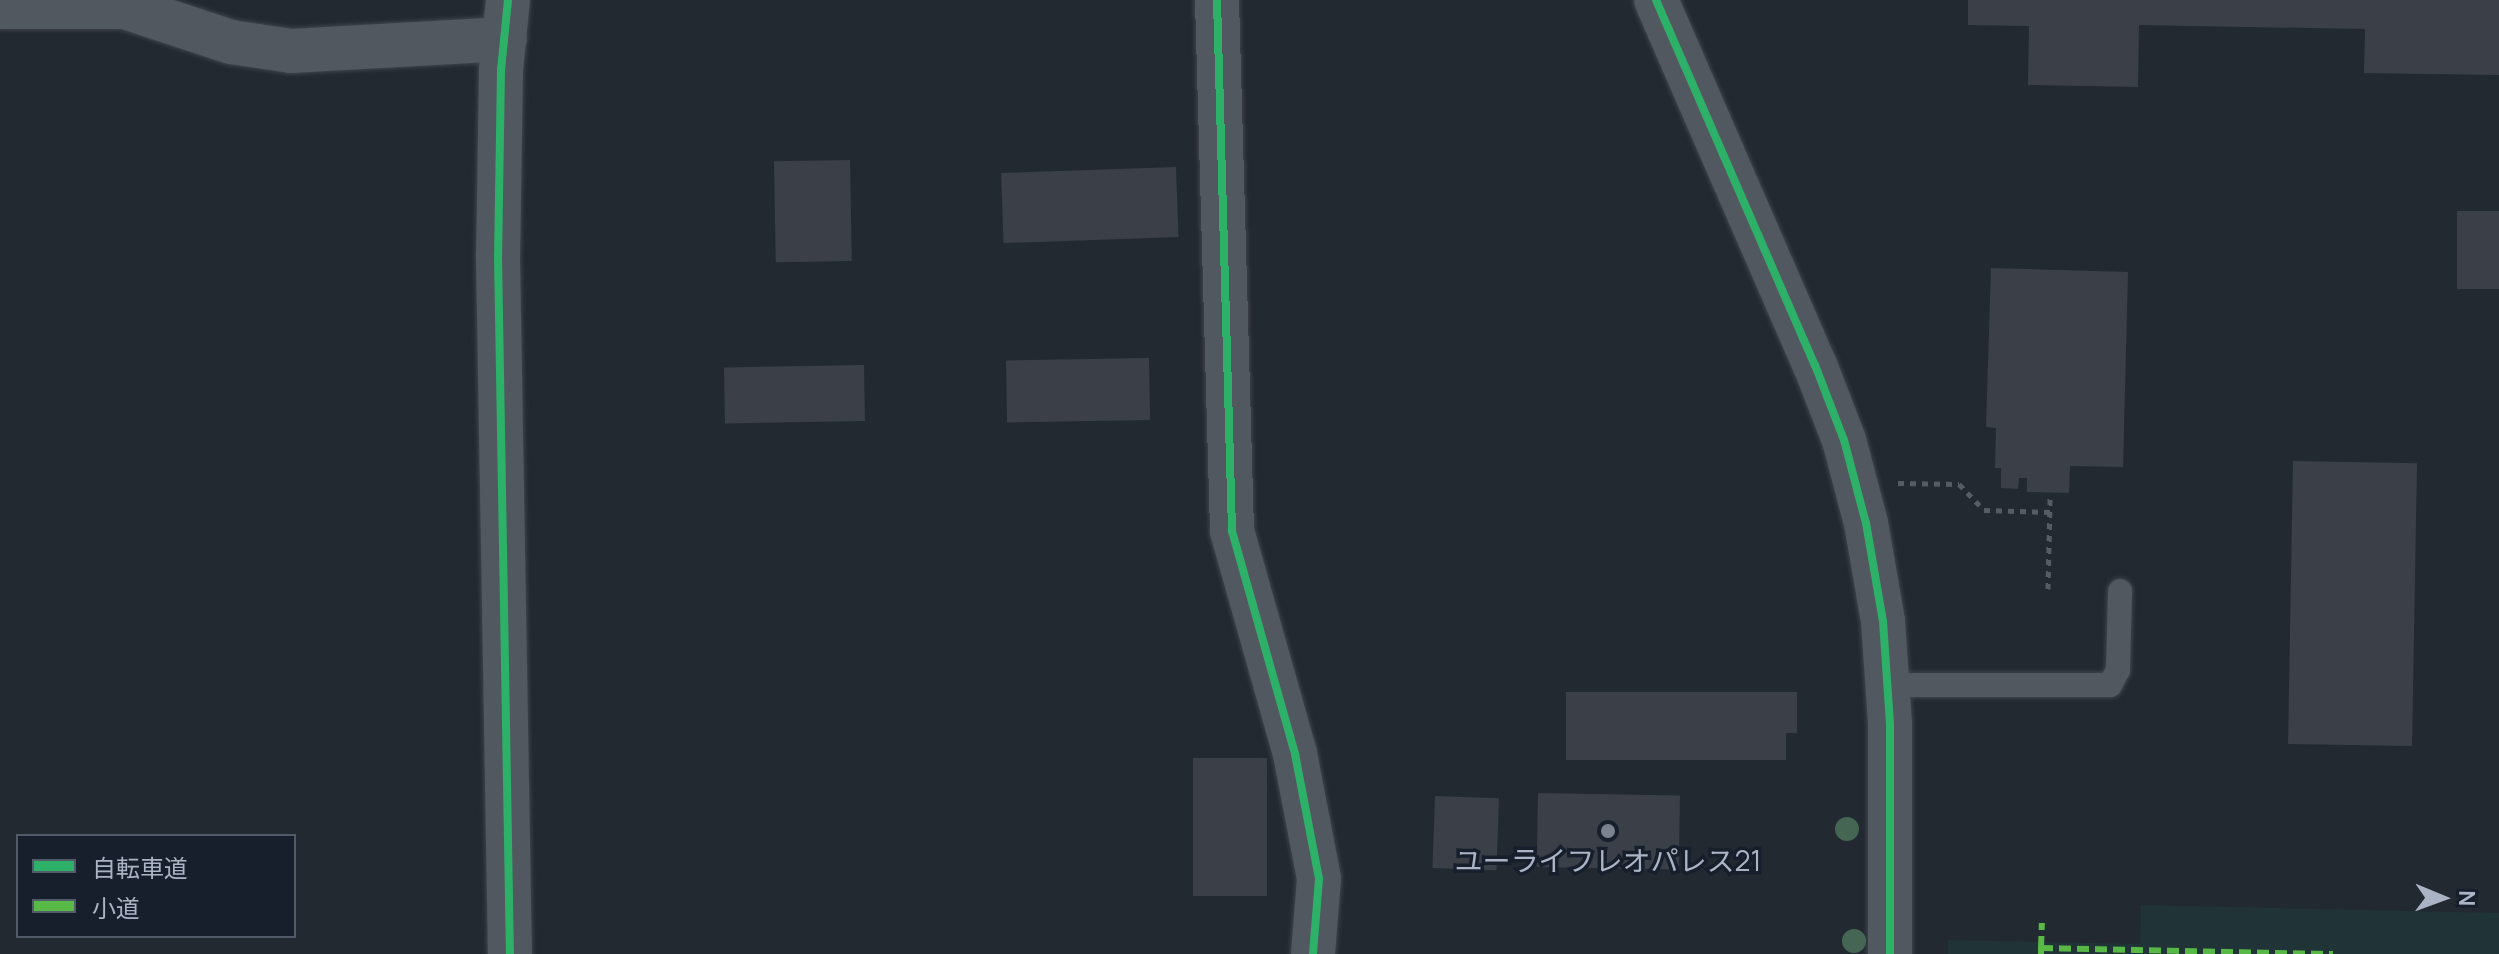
<!DOCTYPE html>
<html>
<head>
<meta charset="utf-8">
<style>
  body { margin:0 }
  #map { position:relative; width:2499px; height:954px; overflow:hidden; background:#232931; font-family:Manrope,"Noto Sans JP",sans-serif }
  div>[style] { position:absolute }
  [style*='--x'] { left:calc(var(--x)*1px); top:calc(var(--y)*1px); width:calc(var(--w)*1px); rotate:calc(var(--a)*1deg) }
  .green>* { inset:0; background:#203337 }
  .building>* { inset:0; background:#3b4048; transform-origin:0 0 }
  .path>* { height:5px; margin-top:-2.5px; transform-origin:0; background:repeating-linear-gradient(90deg,#565c64 0 6px,transparent 0 12px) }
  .roads { filter:drop-shadow(0 0 2px #3f444a) drop-shadow(0 0 2px #3f444a) }
  .service>* { height:24px; margin:-12px; padding:0 12px; transform-origin:12px; border-radius:12px; background:#525860 }
  .minor>* { height:44px; margin:-22px; padding:0 22px; transform-origin:22px; border-radius:22px; background:#525860 }
  .tertiary>* { height:44px; margin:-22px; padding:0 22px; transform-origin:22px; border-radius:22px; background:#525860 }
  .quiet>* { height:6px; margin-top:-3px; transform-origin:0; background:repeating-linear-gradient(90deg,#58b947 0 12px,transparent 0 18px) }
  .cycleway>* { height:8px; margin:-4px; padding:0 4px; transform-origin:4px; border-radius:4px; background:#2db169 }
  .trees>* { width:24px; height:24px; margin:-12px; border-radius:50%; background:#456653 }
  .dots>* { width:22px; height:22px; translate:-50% -50%; box-sizing:border-box; border:4px solid #171f2c; border-radius:50% }
  span { translate:-50% -50%; white-space:nowrap; text-align:center; line-height:1.15; -webkit-text-stroke:7px #171f2c; paint-order:stroke }
  .poi-label { font-size:28px; color:#aab4c5 }
  .legend { position:absolute; left:16px; top:834px; width:280px; height:104px; box-sizing:border-box; background:#171f2c; border:2px solid #525b69; margin:0; padding:10px 14px; list-style:none; font-size:24px; color:#aab4c5 }
  .legend li { display:flex; align-items:center; gap:16px; height:40px }
  .legend b { width:40px; border:2px solid #525b69 }
  .north { position:absolute; left:2403px; top:858px; width:80px; height:80px; -webkit-text-stroke:6px #171f2c; paint-order:stroke; rotate:91deg; font-size:22px; font-weight:700; line-height:32px; text-align:center; color:#aab4c5 }
  .north::after { content:''; display:block; margin:auto; width:28px; height:36px; background:#aab4c5; clip-path:polygon(50% 0,100% 100%,50% 72%,0 100%) }
</style>
</head>
<body>
<div id="map">
  <div class="green">
    <i style="clip-path:polygon(2141px 905px,2499px 913px,2499px 954px,1948px 954px,1948px 940px,2140px 944px)"></i>
  </div>
  <div class="building">
    <i style="clip-path:polygon(1968px 0,2499px 0,2499px 75px,2364px 73px,2365px 29px,2139px 25px,2138px 87px,2028px 85px,2029px 26px,1968px 25px)"></i>
    <i style="left:850px;top:160px;width:101px;height:76px;rotate:89deg"></i>
    <i style="left:1176px;top:167px;width:70px;height:175px;rotate:88deg"></i>
    <i style="left:2457px;top:211px;width:42px;height:78px"></i>
    <i style="clip-path:polygon(1991px 268px,2128px 272px,2123px 467px,2070px 466px,2069px 493px,2027px 492px,2027px 478px,2019px 478px,2018px 489px,2001px 488px,2001px 468px,1995px 468px,1996px 428px,1986px 427px)"></i>
    <i style="left:1149px;top:358px;width:62px;height:143px;rotate:89deg"></i>
    <i style="left:864px;top:365px;width:56px;height:140px;rotate:89deg"></i>
    <i style="left:2293px;top:461px;width:124px;height:283px;rotate:1deg"></i>
    <i style="clip-path:polygon(1566px 692px,1797px 692px,1797px 733px,1786px 733px,1786px 760px,1566px 760px)"></i>
    <i style="left:1267px;top:758px;width:138px;height:74px;rotate:90deg"></i>
    <i style="left:1538px;top:793px;width:142px;height:74px;rotate:1deg"></i>
    <i style="left:1435px;top:796px;width:64px;height:72px;rotate:2deg"></i>
  </div>
  <div class="path">
    <i style="--x:1898;--y:483;--w:61;--a:0.9"></i>
    <i style="--x:1959;--y:484;--w:36;--a:46"></i>
    <i style="--x:1984;--y:510;--w:66;--a:1.7"></i>
    <i style="--x:2048;--y:589;--w:91;--a:-88.7"></i>
  </div>
  <div class="roads">
    <div class="service">
      <i style="--x:1887;--y:685;--w:223;--a:0"></i>
      <i style="--x:2110;--y:685;--w:17;--a:-62"></i>
      <i style="--x:2118;--y:670;--w:79;--a:-88.5"></i>
    </div>
    <div class="minor">
      <i style="--x:508;--y:0;--w:70;--a:95.7"></i>
      <i style="--x:501;--y:70;--w:186;--a:90.9"></i>
      <i style="--x:498;--y:256;--w:698;--a:89.02"></i>
      <i style="--x:1217;--y:0;--w:531;--a:88.38"></i>
      <i style="--x:1232;--y:531;--w:232;--a:74.2"></i>
      <i style="--x:1295;--y:754;--w:127;--a:79.1"></i>
      <i style="--x:1319;--y:879;--w:75;--a:94.6"></i>
      <i style="--x:0;--y:7;--w:125;--a:0"></i>
      <i style="--x:125;--y:7;--w:112;--a:18.3"></i>
      <i style="--x:231;--y:42;--w:61;--a:8.5"></i>
      <i style="--x:291;--y:51;--w:214;--a:-3.2"></i>
    </div>
    <div class="tertiary">
      <i style="--x:1656;--y:0;--w:398;--a:66.5"></i>
      <i style="--x:1815;--y:365;--w:80;--a:68.9"></i>
      <i style="--x:1844;--y:440;--w:86;--a:75.2"></i>
      <i style="--x:1866;--y:523;--w:99;--a:80.2"></i>
      <i style="--x:1883;--y:621;--w:103;--a:86.1"></i>
      <i style="--x:1890;--y:724;--w:230;--a:90"></i>
    </div>
  </div>
  <div class="quiet">
    <i style="--x:2041;--y:948;--w:25;--a:-88"></i>
    <i style="--x:2041;--y:954;--w:6;--a:-90"></i>
    <i style="--x:2041;--y:948;--w:292;--a:1.2"></i>
  </div>
  <div class="cycleway">
    <i style="--x:508;--y:0;--w:70;--a:95.7"></i>
    <i style="--x:501;--y:70;--w:186;--a:90.9"></i>
    <i style="--x:498;--y:256;--w:698;--a:89.02"></i>
    <i style="--x:1217;--y:0;--w:531;--a:88.38"></i>
    <i style="--x:1232;--y:531;--w:232;--a:74.2"></i>
    <i style="--x:1295;--y:754;--w:127;--a:79.1"></i>
    <i style="--x:1319;--y:879;--w:75;--a:94.6"></i>
    <i style="--x:1656;--y:0;--w:398;--a:66.5"></i>
    <i style="--x:1815;--y:365;--w:80;--a:68.9"></i>
    <i style="--x:1844;--y:440;--w:86;--a:75.2"></i>
    <i style="--x:1866;--y:523;--w:99;--a:80.2"></i>
    <i style="--x:1883;--y:621;--w:103;--a:86.1"></i>
    <i style="--x:1890;--y:724;--w:230;--a:90"></i>
  </div>
  <div class="trees">
    <i style="left:1847px;top:829px"></i>
    <i style="left:1854px;top:941px"></i>
  </div>
  <div class="dots">
    <i style="left:1608px;top:831px;background:#7b8391"></i>
  </div>
  <div class="poi-label">
    <span style="left:1608px;top:860px">ユーライフレオパレス21</span>
  </div>
  <ul class="legend">
  <li><b style="height:10px;background:#2db169"></b>自転車道</li>
  <li><b style="height:10px;background:#58b947"></b>小道</li>
  </ul>
  <div class="north">N</div>
</div>
</body>
</html>
